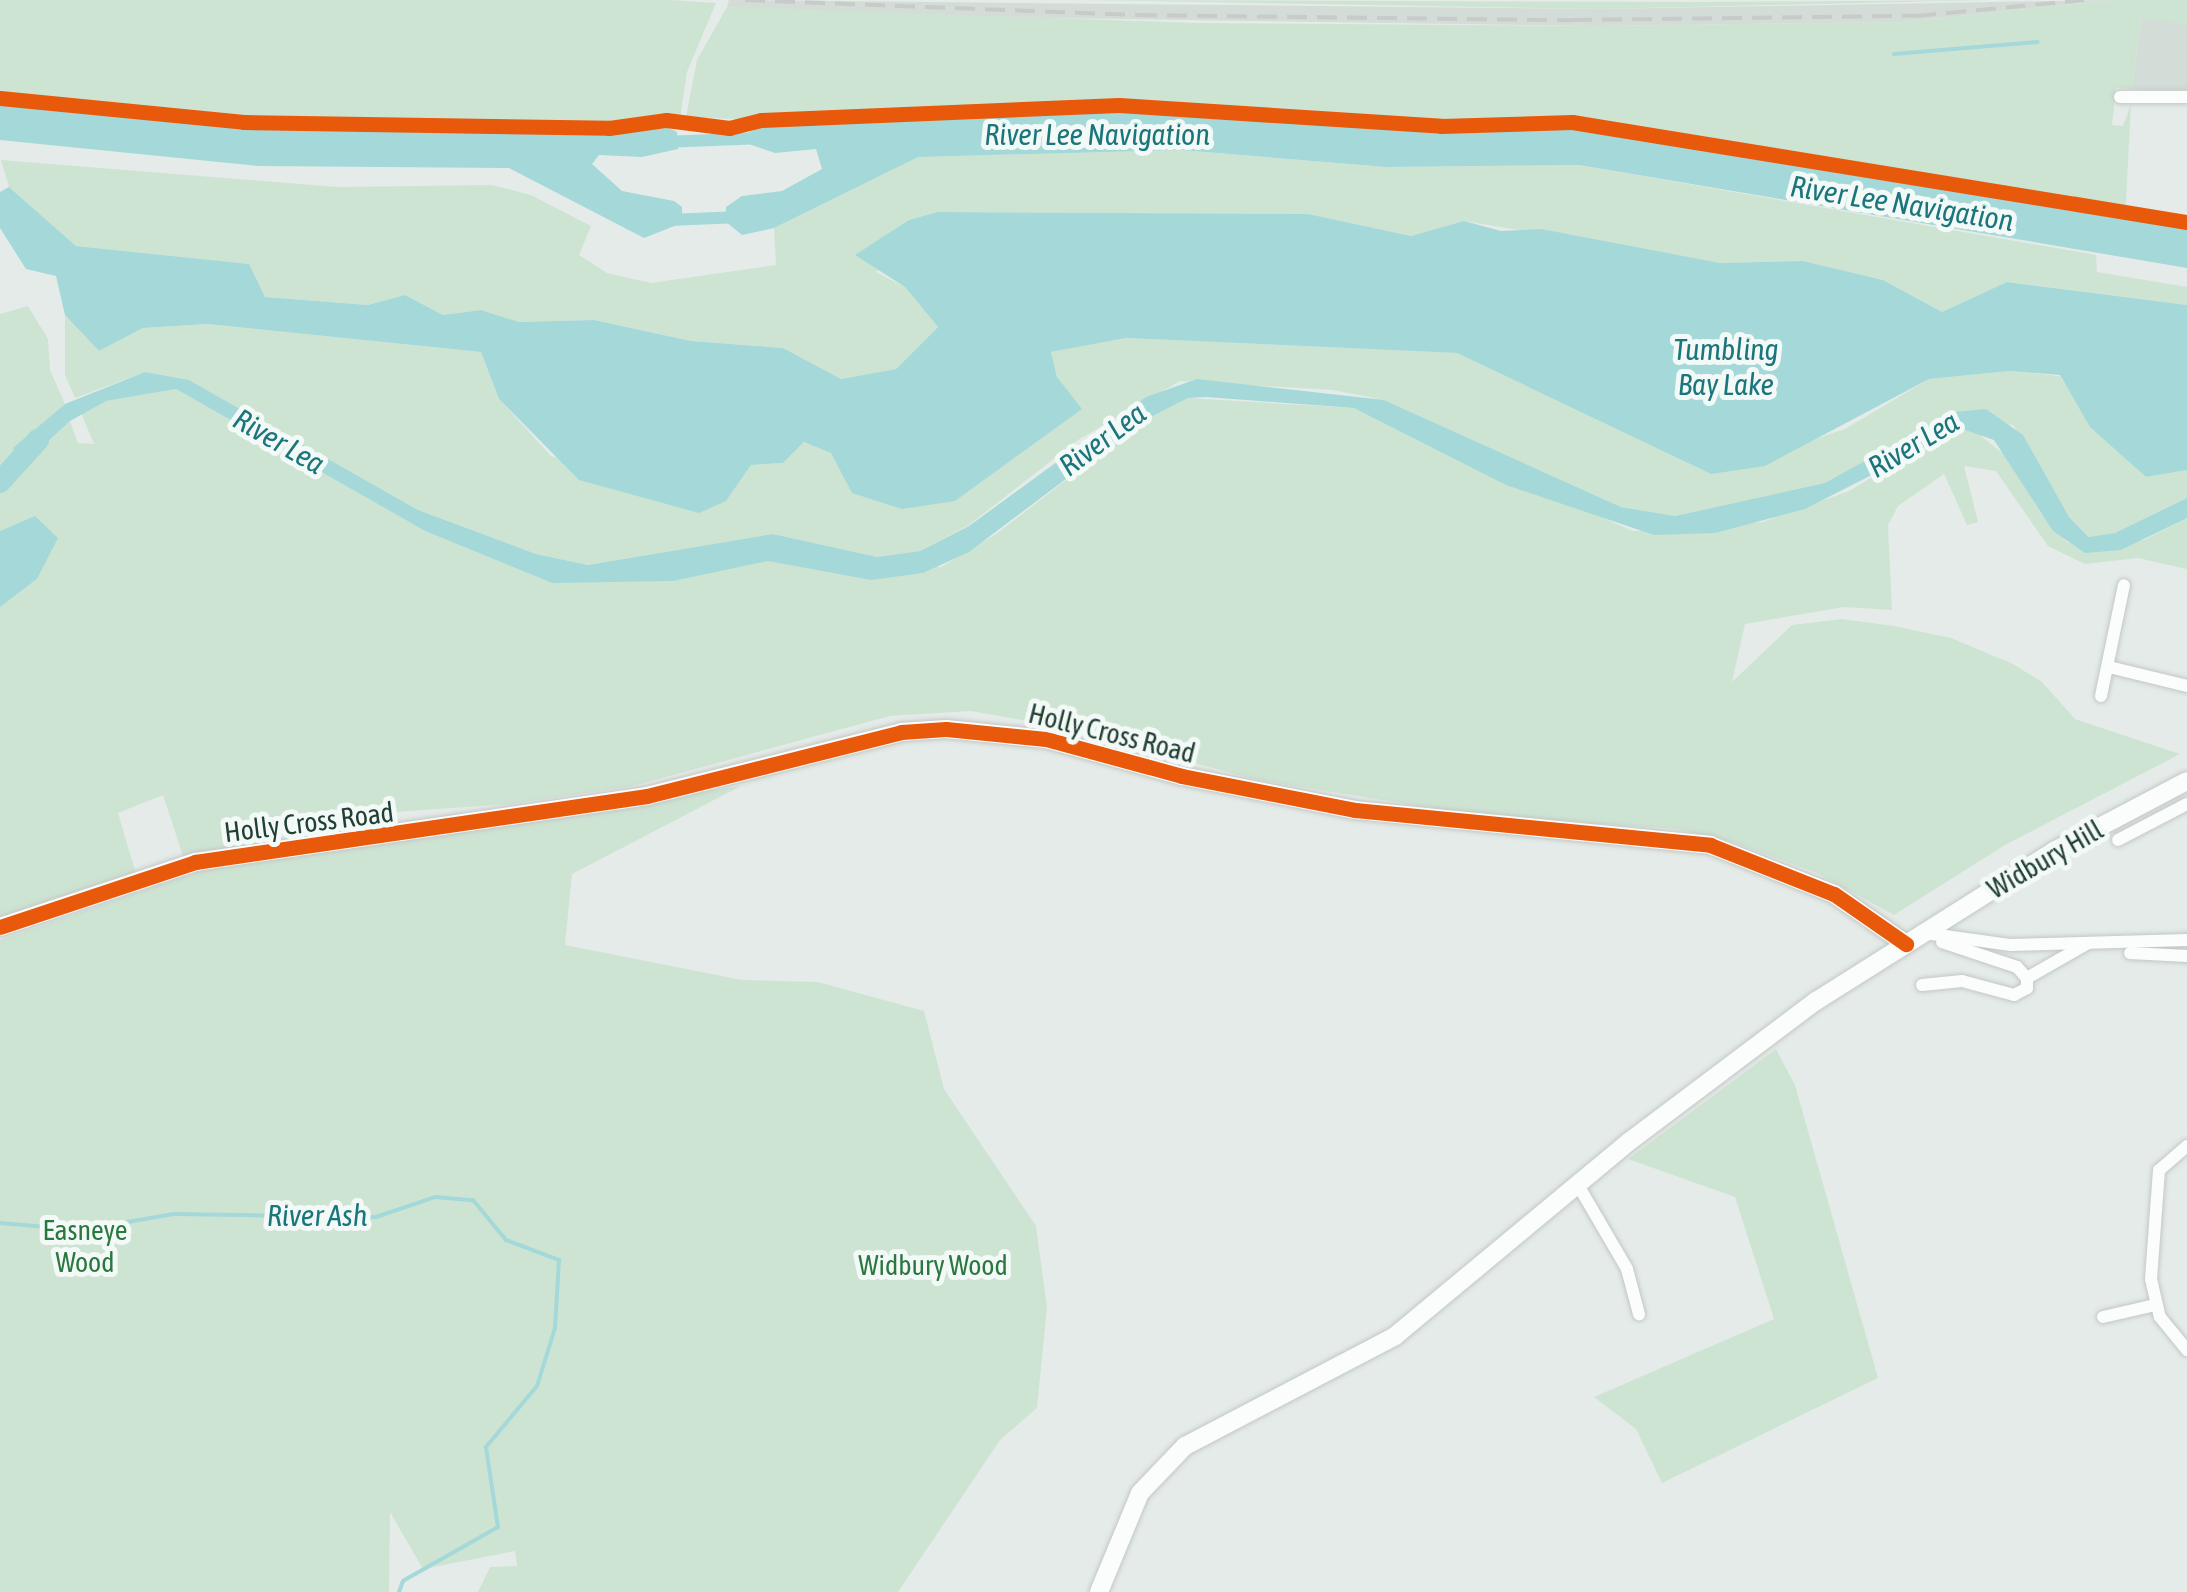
<!DOCTYPE html>
<html>
<head>
<meta charset="utf-8">
<style>
  body { margin:0 }
  #map { position:relative; width:2187px; height:1592px; overflow:hidden; background:#e5ebe8; font-family:"Asap Condensed",sans-serif }
  div>[style] { position:absolute }
  [style*='--x'] { left:calc(var(--x)*1px); top:calc(var(--y)*1px); width:calc(var(--w)*1px); rotate:calc(var(--a)*1deg) }
  .built>* { inset:0; background:#d3dcd7 }
  .green>* { inset:0; background:#cee4d3 }
  .water>* { inset:0; background:#a5d8d9 }
  .stream>* { height:4px; margin:-2px; padding:0 2px; transform-origin:2px; border-radius:2px; background:#a5d8d9 }
  .canal>* { height:12px; margin:-6px; padding:0 6px; transform-origin:6px; border-radius:6px; background:#a5d8d9 }
  .river>* { height:22px; margin:-11px; padding:0 11px; transform-origin:11px; border-radius:11px; background:#a5d8d9 }
  .roads { filter:drop-shadow(0 0 2px #c2c8c5) drop-shadow(0 0 2px #c2c8c5) }
  .street>* { height:12px; margin:-6px; padding:0 6px; transform-origin:6px; border-radius:6px; background:#fbfcfc }
  .secondary>* { height:18px; margin:-9px; padding:0 9px; transform-origin:9px; border-radius:9px; background:#fbfcfc }
  .rail>* { height:4px; margin-top:-2px; transform-origin:0; background:repeating-linear-gradient(90deg,#c7ccc9 0 20px,transparent 0 30px) }
  .cycleway>* { height:15px; margin:-7.5px; padding:0 7.5px; transform-origin:7.5px; border-radius:7.5px; background:#e8590c }
  span { translate:-50% -50%; white-space:nowrap; text-align:center; line-height:1.15; -webkit-text-stroke:10px #f3f9f6; paint-order:stroke }
  .street-label { font-size:28px; color:#223f34 }
  .park-label { font-size:28px; color:#2b7740 }
  .water-label { font-size:30px; color:#1a767c; font-style:italic }
</style>
</head>
<body>
<div id="map">
  <div class="built">
    <i style="clip-path:polygon(729px 0,1601px 9px,2111px 0,1902px 22px,1596px 26px,855px 15px,727px 7px)"></i>
    <i style="clip-path:polygon(2141px 19px,2187px 22px,2187px 90px,2132px 89px)"></i>
  </div>
  <div class="green">
    <i style="clip-path:polygon(0 0,670px 0,716px 3px,687px 72px,680px 118px,614px 132px,224px 124px,0 102px)"></i>
    <i style="clip-path:polygon(1082px 0,1693px 2px,1990px 0,1601px 9px)"></i>
    <i style="clip-path:polygon(2111px 0,2187px 0,2187px 24px,2141px 19px,2132px 89px,2116px 88px,2112px 125px,2123px 126px,2131px 104px,2125px 220px,1577px 127px,1459px 132px,1149px 110px,854px 124px,686px 117px,697px 60px,727px 7px,1197px 23px,1596px 26px,1902px 22px)"></i>
    <i style="clip-path:polygon(1181px 150px,1386px 167px,1579px 165px,2096px 255px,2097px 272px,2187px 287px,2187px 305px,2008px 282px,1942px 312px,1883px 280px,1803px 261px,1720px 263px,1464px 221px,1411px 236px,1307px 214px,938px 212px,876px 272px,905px 287px,938px 327px,896px 369px,841px 379px,783px 348px,691px 341px,594px 320px,519px 322px,481px 310px,443px 315px,405px 295px,368px 305px,265px 297px,248px 264px,76px 246px,9px 187px,1px 160px,338px 187px,492px 185px,531px 195px,591px 226px,579px 255px,607px 273px,651px 283px,776px 265px,774px 228px,917px 157px)"></i>
    <i style="clip-path:polygon(28px 306px,48px 339px,50px 370px,65px 404px,14px 448px,23px 466px,70px 421px,78px 443px,94px 444px,81px 413px,106px 401px,176px 389px,425px 531px,552px 583px,768px 561px,941px 567px,996px 534px,1143px 421px,1188px 398px,1354px 408px,1633px 531px,1763px 522px,1849px 491px,1949px 431px,1972px 429px,2010px 459px,2040px 512px,2068px 543px,2144px 540px,2187px 518px,2187px 569px,2138px 558px,2085px 564px,2048px 546px,1996px 471px,1964px 466px,1978px 522px,1967px 525px,1944px 474px,1898px 506px,1888px 525px,1892px 610px,1844px 607px,1745px 624px,1732px 682px,1792px 625px,1842px 619px,1894px 626px,1951px 638px,2013px 664px,2042px 682px,2075px 719px,2180px 754px,2005px 845px,1894px 915px,1817px 873px,1730px 841px,1677px 829px,1483px 816px,1258px 780px,1056px 726px,971px 711px,890px 716px,633px 786px,510px 804px,267px 821px,273px 844px,184px 859px,163px 795px,118px 813px,136px 874px,0 922px,0 607px,37px 579px,7px 529px,0 531px,0 314px)"></i>
    <i style="clip-path:polygon(65px 315px,99px 351px,143px 328px,208px 324px,481px 352px,499px 399px,551px 456px,726px 501px,751px 465px,783px 463px,804px 442px,831px 453px,1028px 447px,1081px 409px,1057px 377px,1051px 352px,1126px 338px,1457px 353px,1711px 474px,1845px 429px,1929px 379px,2009px 371px,2060px 376px,2091px 427px,2146px 477px,2187px 470px,2187px 498px,2115px 533px,2090px 537px,2069px 517px,2013px 425px,1935px 420px,1906px 443px,1825px 483px,1675px 516px,1621px 507px,1384px 400px,1333px 390px,1180px 381px,1078px 440px,969px 525px,920px 551px,877px 557px,773px 534px,588px 565px,536px 554px,418px 510px,189px 380px,145px 372px,75px 398px,65px 375px)"></i>
    <i style="clip-path:polygon(741px 786px,572px 874px,565px 945px,742px 980px,818px 982px,924px 1011px,944px 1089px,1036px 1226px,1047px 1307px,1037px 1408px,1000px 1440px,898px 1592px,478px 1592px,490px 1567px,517px 1566px,515px 1551px,423px 1569px,390px 1512px,389px 1592px,0 1592px,0 940px,218px 865px)"></i>
    <i style="clip-path:polygon(1776px 1049px,1795px 1085px,1878px 1378px,1662px 1483px,1636px 1429px,1594px 1397px,1774px 1319px,1735px 1197px,1628px 1159px)"></i>
  </div>
  <div class="water">
    <i style="clip-path:polygon(0 102px,224px 124px,614px 132px,658px 123px,677px 132px,678px 149px,642px 157px,599px 155px,592px 164px,622px 191px,674px 201px,682px 207px,682px 223px,644px 238px,509px 168px,258px 166px,0 140px)"></i>
    <i style="clip-path:polygon(1149px 110px,1459px 132px,1577px 127px,2187px 229px,2187px 268px,1579px 165px,1386px 167px,1181px 150px,918px 157px,774px 228px,742px 235px,725px 221px,726px 207px,742px 196px,782px 191px,822px 169px,816px 149px,775px 153px,746px 143px,748px 133px,769px 122px)"></i>
    <i style="clip-path:polygon(9px 187px,76px 246px,249px 264px,265px 297px,368px 305px,405px 295px,443px 315px,481px 310px,519px 322px,594px 320px,691px 341px,783px 348px,841px 379px,896px 369px,938px 327px,905px 287px,855px 255px,909px 220px,938px 212px,1308px 214px,1411px 236px,1464px 221px,1501px 231px,1541px 229px,1720px 263px,1803px 261px,1883px 280px,1942px 312px,2007px 282px,2187px 305px,2187px 470px,2146px 477px,2090px 427px,2060px 375px,2009px 371px,1929px 379px,1765px 466px,1711px 474px,1457px 353px,1126px 338px,1051px 352px,1057px 377px,1082px 409px,955px 501px,902px 509px,852px 493px,831px 453px,804px 442px,783px 463px,751px 465px,726px 501px,699px 513px,579px 480px,499px 399px,481px 352px,208px 324px,143px 328px,99px 351px,65px 315px,56px 276px,26px 269px,0 228px,0 192px)"></i>
    <i style="clip-path:polygon(145px 372px,189px 380px,418px 510px,536px 554px,588px 565px,773px 534px,877px 557px,920px 551px,969px 526px,1146px 397px,1197px 379px,1384px 400px,1621px 507px,1675px 516px,1825px 483px,1953px 412px,1986px 409px,2023px 435px,2069px 517px,2089px 537px,2115px 533px,2187px 498px,2187px 518px,2121px 550px,2085px 553px,2053px 531px,1994px 440px,1962px 429px,1805px 509px,1715px 533px,1654px 535px,1506px 485px,1354px 408px,1206px 397px,1188px 398px,1143px 421px,969px 552px,923px 573px,871px 580px,768px 561px,673px 581px,552px 583px,425px 531px,176px 389px,106px 401px,70px 421px,22px 466px,13px 448px,65px 404px)"></i>
    <i style="clip-path:polygon(35px 516px,58px 538px,37px 579px,0 607px,0 531px)"></i>
  </div>
  <div class="stream">
    <i style="--x:1894;--y:54;--w:144;--a:-4.8"></i>
    <i style="--x:0;--y:1223;--w:82;--a:4.9"></i>
    <i style="--x:82;--y:1230;--w:93;--a:-9.9"></i>
    <i style="--x:174;--y:1214;--w:202;--a:0.9"></i>
    <i style="--x:376;--y:1217;--w:62;--a:-18.7"></i>
    <i style="--x:435;--y:1197;--w:38;--a:5"></i>
    <i style="--x:473;--y:1200;--w:52;--a:50.5"></i>
    <i style="--x:506;--y:1240;--w:57;--a:20.7"></i>
    <i style="--x:559;--y:1260;--w:68;--a:93.4"></i>
    <i style="--x:555;--y:1328;--w:61;--a:107.2"></i>
    <i style="--x:537;--y:1386;--w:80;--a:129.9"></i>
    <i style="--x:486;--y:1447;--w:81;--a:81.5"></i>
    <i style="--x:498;--y:1527;--w:109;--a:150.4"></i>
    <i style="--x:403;--y:1581;--w:12;--a:110"></i>
  </div>
  <div class="canal">
    <i style="--x:663;--y:142;--w:100;--a:-2.3"></i>
    <i style="--x:667;--y:220;--w:75;--a:-2.3"></i>
  </div>
  <div class="river">
    <i style="--x:0;--y:482;--w:57;--a:-47.9"></i>
  </div>
  <div class="roads">
    <div class="street">
      <i style="--x:2120;--y:97;--w:67;--a:0"></i>
      <i style="--x:2109;--y:667;--w:80;--a:13.7"></i>
      <i style="--x:2101;--y:696;--w:113;--a:-78.3"></i>
      <i style="--x:2118;--y:840;--w:78;--a:-27.6"></i>
      <i style="--x:1924;--y:933;--w:88;--a:7.9"></i>
      <i style="--x:2011;--y:945;--w:176;--a:-1.6"></i>
      <i style="--x:1942;--y:942;--w:79;--a:18.4"></i>
      <i style="--x:2017;--y:967;--w:15;--a:48"></i>
      <i style="--x:2027;--y:978;--w:70;--a:-29.8"></i>
      <i style="--x:2130;--y:953;--w:57;--a:3"></i>
      <i style="--x:1922;--y:985;--w:40;--a:-5.7"></i>
      <i style="--x:1962;--y:981;--w:54;--a:15.1"></i>
      <i style="--x:2014;--y:995;--w:15;--a:-28"></i>
      <i style="--x:2027;--y:988;--w:10;--a:-90"></i>
      <i style="--x:2187;--y:1146;--w:37;--a:139"></i>
      <i style="--x:2159;--y:1170;--w:109;--a:94.2"></i>
      <i style="--x:2151;--y:1279;--w:39;--a:77"></i>
      <i style="--x:2160;--y:1317;--w:43;--a:50.7"></i>
      <i style="--x:1578;--y:1185;--w:97;--a:59.7"></i>
      <i style="--x:1627;--y:1269;--w:47;--a:75.1"></i>
      <i style="--x:2103;--y:1317;--w:53;--a:-13"></i>
    </div>
    <div class="secondary">
      <i style="--x:0;--y:927;--w:206;--a:-18.4"></i>
      <i style="--x:195;--y:862;--w:457;--a:-8.3"></i>
      <i style="--x:647;--y:796;--w:262;--a:-14.1"></i>
      <i style="--x:901;--y:732;--w:45;--a:-3.8"></i>
      <i style="--x:946;--y:729;--w:100;--a:5.7"></i>
      <i style="--x:1046;--y:739;--w:141;--a:15.2"></i>
      <i style="--x:1182;--y:776;--w:176;--a:11.1"></i>
      <i style="--x:1355;--y:810;--w:357;--a:5.6"></i>
      <i style="--x:1710;--y:845;--w:133;--a:21.6"></i>
      <i style="--x:1834;--y:894;--w:88;--a:34.8"></i>
      <i style="--x:1099;--y:1592;--w:107;--a:-67.5"></i>
      <i style="--x:1140;--y:1493;--w:65;--a:-46.2"></i>
      <i style="--x:1185;--y:1446;--w:237;--a:-27.6"></i>
      <i style="--x:1395;--y:1336;--w:305;--a:-39.7"></i>
      <i style="--x:1630;--y:1141;--w:233;--a:-37"></i>
      <i style="--x:1816;--y:1001;--w:281;--a:-32.2"></i>
      <i style="--x:2054;--y:851;--w:150;--a:-27.8"></i>
    </div>
  </div>
  <div class="rail">
    <i style="--x:745;--y:0;--w:392;--a:2.2"></i>
    <i style="--x:1137;--y:15;--w:435;--a:0.7"></i>
    <i style="--x:1572;--y:20;--w:344;--a:-0.7"></i>
    <i style="--x:1916;--y:16;--w:169;--a:-5.4"></i>
  </div>
  <div class="cycleway">
    <i style="--x:0;--y:98;--w:245;--a:5.6"></i>
    <i style="--x:244;--y:122;--w:365;--a:0.9"></i>
    <i style="--x:609;--y:128;--w:58;--a:-8"></i>
    <i style="--x:666;--y:120;--w:64;--a:7.2"></i>
    <i style="--x:729;--y:128;--w:33;--a:-14"></i>
    <i style="--x:761;--y:120;--w:358;--a:-2.4"></i>
    <i style="--x:1119;--y:105;--w:323;--a:3.7"></i>
    <i style="--x:1441;--y:126;--w:131;--a:-1.7"></i>
    <i style="--x:1572;--y:122;--w:623;--a:9.24"></i>
    <i style="--x:0;--y:927;--w:206;--a:-18.4"></i>
    <i style="--x:195;--y:862;--w:457;--a:-8.3"></i>
    <i style="--x:647;--y:796;--w:262;--a:-14.1"></i>
    <i style="--x:901;--y:732;--w:45;--a:-3.8"></i>
    <i style="--x:946;--y:729;--w:100;--a:5.7"></i>
    <i style="--x:1046;--y:739;--w:141;--a:15.2"></i>
    <i style="--x:1182;--y:776;--w:176;--a:11.1"></i>
    <i style="--x:1355;--y:810;--w:357;--a:5.6"></i>
    <i style="--x:1710;--y:845;--w:133;--a:21.6"></i>
    <i style="--x:1834;--y:894;--w:88;--a:34.8"></i>
  </div>
  <div class="street-label">
    <span style="left:1112px;top:733px;rotate:14deg">Holly Cross Road</span>
    <span style="left:309px;top:822px;rotate:-7deg">Holly Cross Road</span>
    <span style="left:2045px;top:859px;rotate:-30deg">Widbury Hill</span>
  </div>
  <div class="park-label">
    <span style="left:85px;top:1246px">Easneye<br>Wood</span>
    <span style="left:933px;top:1265px">Widbury Wood</span>
  </div>
  <div class="water-label">
    <span style="left:1097px;top:134px">River Lee Navigation</span>
    <span style="left:1902px;top:203px;rotate:9deg">River Lee Navigation</span>
    <span style="left:1726px;top:366px">Tumbling<br>Bay Lake</span>
    <span style="left:1102px;top:439px;rotate:-37deg">River Lea</span>
    <span style="left:279px;top:441px;rotate:30deg">River Lea</span>
    <span style="left:1913px;top:444px;rotate:-31deg">River Lea</span>
    <span style="left:317px;top:1215px">River Ash</span>
  </div>
</div>
</body>
</html>
